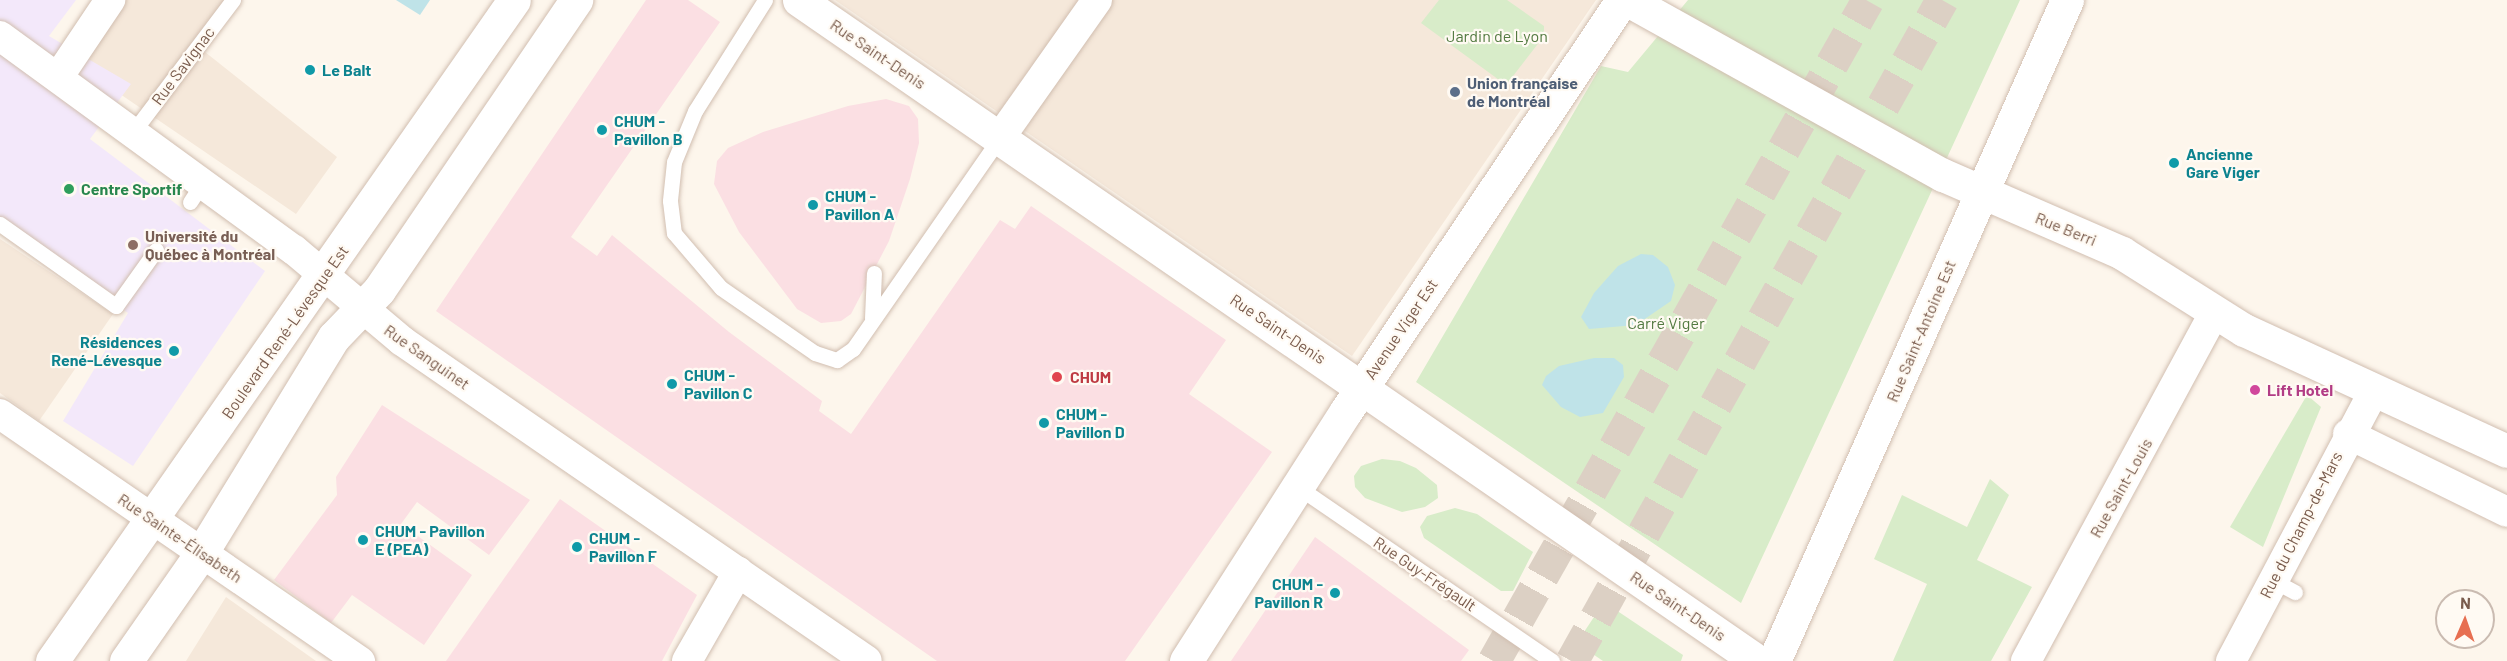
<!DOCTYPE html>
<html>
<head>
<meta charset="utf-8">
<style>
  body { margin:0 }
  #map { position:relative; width:2507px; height:661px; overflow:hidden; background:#fdf6ec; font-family:Barlow,sans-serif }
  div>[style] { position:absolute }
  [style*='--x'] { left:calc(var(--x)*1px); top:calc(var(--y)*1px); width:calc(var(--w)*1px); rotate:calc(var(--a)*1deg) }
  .residential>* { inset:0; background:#f5e8da }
  .education>* { inset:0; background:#f3e8fa }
  .medical>* { inset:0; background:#fbdfe3 }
  .green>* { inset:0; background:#d8ecc9 }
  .water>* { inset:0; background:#bfe3e8 }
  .highway-tunnel>* { height:33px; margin-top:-16.5px; transform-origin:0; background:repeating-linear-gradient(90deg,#dcd0c4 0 33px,transparent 0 49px) }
  .roads { filter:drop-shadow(0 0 2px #d1beb0) drop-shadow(0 0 2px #d1beb0) }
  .lane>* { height:15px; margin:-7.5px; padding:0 7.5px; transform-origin:7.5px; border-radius:7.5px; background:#fff }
  .street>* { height:30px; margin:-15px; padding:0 15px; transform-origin:15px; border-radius:15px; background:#fff }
  .secondary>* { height:33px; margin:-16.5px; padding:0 16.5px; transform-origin:16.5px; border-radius:16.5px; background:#fff }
  .dots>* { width:16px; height:16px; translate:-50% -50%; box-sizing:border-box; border:3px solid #fffaf3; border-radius:50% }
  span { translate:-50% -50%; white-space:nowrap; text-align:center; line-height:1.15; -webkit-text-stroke:4.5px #fffaf3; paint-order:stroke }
  .park-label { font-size:16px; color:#537a41 }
  .street-label { font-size:16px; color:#7a5c4d }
  .culture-label { font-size:16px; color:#0d838f; font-weight:700 }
  .left { translate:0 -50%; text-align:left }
  .right { translate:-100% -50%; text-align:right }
  .service-label { font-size:16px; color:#4e5e75; font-weight:700 }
  .leisure-label { font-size:16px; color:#27864d; font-weight:700 }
  .education-label { font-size:16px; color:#785e54; font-weight:700 }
  .health-label { font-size:16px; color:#be3a42; font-weight:700 }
  .hotel-label { font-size:16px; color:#b23c85; font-weight:700 }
  .north { position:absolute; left:2435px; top:589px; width:60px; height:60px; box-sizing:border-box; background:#fffaf3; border:2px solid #cabbb1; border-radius:50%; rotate:2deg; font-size:16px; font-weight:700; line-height:24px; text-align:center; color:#7a5c4d }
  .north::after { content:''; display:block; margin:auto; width:21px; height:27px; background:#e76f51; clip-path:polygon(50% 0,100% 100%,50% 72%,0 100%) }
</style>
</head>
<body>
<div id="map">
  <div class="residential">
    <i style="clip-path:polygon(123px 0,227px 0,200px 48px,337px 157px,296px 214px,79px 66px)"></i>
    <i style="clip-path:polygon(835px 0,1596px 0,1352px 356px)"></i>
    <i style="clip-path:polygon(0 239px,113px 314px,39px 421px,0 393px)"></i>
    <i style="clip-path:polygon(226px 597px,316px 661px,186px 661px)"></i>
  </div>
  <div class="education">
    <i style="clip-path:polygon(0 0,76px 0,49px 36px,131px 84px,90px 139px,265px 271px,133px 466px,63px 421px,128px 313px,0 220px)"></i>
  </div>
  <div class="medical">
    <i style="clip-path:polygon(646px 0,688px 0,720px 22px,571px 237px,597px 256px,612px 235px,729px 332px,822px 401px,819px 411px,851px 434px,1000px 220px,1015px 229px,1031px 206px,1226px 340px,1189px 394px,1272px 452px,1125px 661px,937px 661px,436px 311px)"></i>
    <i style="clip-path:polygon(886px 99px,909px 106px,918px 119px,919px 143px,910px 179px,889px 241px,851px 314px,841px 321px,821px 323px,797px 309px,739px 232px,714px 184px,717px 161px,728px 148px,763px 132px,848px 106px)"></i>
    <i style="clip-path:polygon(382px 405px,530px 500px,489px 555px,417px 502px,401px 524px,472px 575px,424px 645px,352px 595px,331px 623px,274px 580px,337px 495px,336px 477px)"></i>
    <i style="clip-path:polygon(560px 499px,697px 595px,662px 661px,446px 661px)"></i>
    <i style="clip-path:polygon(1315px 537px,1469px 650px,1461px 661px,1231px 661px)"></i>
  </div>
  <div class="green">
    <i style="clip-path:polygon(1439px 0,1507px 0,1544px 26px,1544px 36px,1506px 85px,1421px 23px)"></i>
    <i style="clip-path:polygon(1688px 0,2020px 0,1741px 603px,1416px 382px,1601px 66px,1628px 72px)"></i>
    <i style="clip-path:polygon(2307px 395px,2321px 407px,2263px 547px,2230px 527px)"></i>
    <i style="clip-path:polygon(1382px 459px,1400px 461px,1416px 468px,1437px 485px,1438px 498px,1425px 507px,1402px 512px,1365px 498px,1355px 487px,1354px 476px,1361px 466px)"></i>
    <i style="clip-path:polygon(1990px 479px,2009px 495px,1977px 560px,2032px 587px,1991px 661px,1893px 661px,1927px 584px,1874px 559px,1902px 495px,1967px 527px)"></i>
    <i style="clip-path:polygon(1455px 508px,1477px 514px,1533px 552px,1513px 591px,1501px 591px,1424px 538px,1420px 527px,1427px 516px)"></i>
    <i style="clip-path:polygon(1604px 602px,1683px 655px,1681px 661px,1603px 661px,1584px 648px,1580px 638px)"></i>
  </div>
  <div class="water">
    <i style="clip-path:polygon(396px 0,430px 0,420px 15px)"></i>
    <i style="clip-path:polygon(1641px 254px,1653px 255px,1668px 267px,1675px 285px,1671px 301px,1636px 325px,1589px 329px,1581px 317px,1594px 293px,1618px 266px)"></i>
    <i style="clip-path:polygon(1594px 358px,1614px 358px,1623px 365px,1624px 377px,1603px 413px,1580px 417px,1561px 407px,1542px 385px,1546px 376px,1559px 366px)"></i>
  </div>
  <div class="highway-tunnel">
    <i style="--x:1494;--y:661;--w:759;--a:-60.5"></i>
    <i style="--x:1572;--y:661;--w:758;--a:-60.76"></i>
  </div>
  <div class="roads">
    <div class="lane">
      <i style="--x:765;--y:0;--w:131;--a:122.2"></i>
      <i style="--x:695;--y:111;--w:55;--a:112.4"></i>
      <i style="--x:674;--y:162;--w:39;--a:96"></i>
      <i style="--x:670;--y:201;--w:32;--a:83"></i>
      <i style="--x:674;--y:233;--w:72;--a:49.5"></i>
      <i style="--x:721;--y:288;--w:114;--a:34.7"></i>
      <i style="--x:815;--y:353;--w:23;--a:18"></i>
      <i style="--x:837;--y:360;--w:19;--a:-35"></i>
      <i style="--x:853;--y:349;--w:256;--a:-55.2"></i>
      <i style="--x:133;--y:132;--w:166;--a:-52.9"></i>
      <i style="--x:190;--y:202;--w:24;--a:-57"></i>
      <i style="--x:0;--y:224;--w:142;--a:35.3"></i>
      <i style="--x:116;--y:306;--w:69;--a:-54.5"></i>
      <i style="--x:872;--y:318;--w:45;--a:-87.5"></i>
      <i style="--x:1298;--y:487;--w:308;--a:34.4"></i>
      <i style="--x:2272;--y:580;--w:26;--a:28"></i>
    </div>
    <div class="street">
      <i style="--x:0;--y:36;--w:364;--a:36.1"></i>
      <i style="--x:294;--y:250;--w:141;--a:40.1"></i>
      <i style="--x:402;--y:341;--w:564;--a:34.53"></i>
      <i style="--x:59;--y:76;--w:92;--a:-56.1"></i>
      <i style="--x:999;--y:139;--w:170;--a:-54.8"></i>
      <i style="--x:0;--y:414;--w:437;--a:34.5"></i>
      <i style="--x:2348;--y:434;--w:177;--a:26.1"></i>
      <i style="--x:687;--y:661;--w:103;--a:-60.2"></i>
      <i style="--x:2026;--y:661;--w:395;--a:-61.6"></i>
      <i style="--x:2231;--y:661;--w:306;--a:-62.1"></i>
    </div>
    <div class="secondary">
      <i style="--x:799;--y:0;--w:1164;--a:34.6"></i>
      <i style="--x:1628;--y:0;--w:360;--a:29.1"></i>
      <i style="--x:1943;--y:175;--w:195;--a:23.5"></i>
      <i style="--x:2122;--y:253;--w:144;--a:32.3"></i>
      <i style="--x:2244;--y:330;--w:289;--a:24.7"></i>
      <i style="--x:52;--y:661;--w:806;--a:-55.05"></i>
      <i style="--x:126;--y:661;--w:133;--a:-55.1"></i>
      <i style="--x:202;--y:552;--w:252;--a:-58.5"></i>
      <i style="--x:334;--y:337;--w:65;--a:-46.2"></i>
      <i style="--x:379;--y:290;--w:351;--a:-55.8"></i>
      <i style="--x:1186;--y:661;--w:297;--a:-57.4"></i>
      <i style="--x:1346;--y:411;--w:495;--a:-56.1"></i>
      <i style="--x:1774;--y:661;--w:723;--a:-66.09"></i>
    </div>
  </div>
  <div class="dots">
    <i style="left:310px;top:70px;background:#0f9aa8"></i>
    <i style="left:1455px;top:92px;background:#5c6f8a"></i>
    <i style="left:602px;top:130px;background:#0f9aa8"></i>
    <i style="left:2174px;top:163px;background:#0f9aa8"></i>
    <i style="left:69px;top:189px;background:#2e9e5b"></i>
    <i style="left:813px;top:205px;background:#0f9aa8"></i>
    <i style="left:133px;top:245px;background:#8d6e63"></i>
    <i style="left:174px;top:351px;background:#0f9aa8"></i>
    <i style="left:1057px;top:377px;background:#e0444e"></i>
    <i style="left:672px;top:384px;background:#0f9aa8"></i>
    <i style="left:2255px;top:390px;background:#d1479c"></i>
    <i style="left:1044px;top:423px;background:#0f9aa8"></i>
    <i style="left:363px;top:540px;background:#0f9aa8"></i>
    <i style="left:577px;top:547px;background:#0f9aa8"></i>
    <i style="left:1335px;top:593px;background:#0f9aa8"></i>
  </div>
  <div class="park-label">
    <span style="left:1497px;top:36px">Jardin de Lyon</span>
    <span style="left:1666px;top:323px">Carré Viger</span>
  </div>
  <div class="street-label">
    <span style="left:878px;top:54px;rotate:34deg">Rue Saint-Denis</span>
    <span style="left:183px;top:66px;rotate:-53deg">Rue Savignac</span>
    <span style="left:2066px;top:229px;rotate:22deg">Rue Berri</span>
    <span style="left:1278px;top:329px;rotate:34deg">Rue Saint-Denis</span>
    <span style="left:1401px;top:329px;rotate:-56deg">Avenue Viger Est</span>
    <span style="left:1921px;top:331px;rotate:-67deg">Rue Saint-Antoine Est</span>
    <span style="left:285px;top:332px;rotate:-55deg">Boulevard René-Lévesque Est</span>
    <span style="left:427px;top:357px;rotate:35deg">Rue Sanguinet</span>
    <span style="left:2121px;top:488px;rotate:-61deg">Rue Saint-Louis</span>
    <span style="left:2301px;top:525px;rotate:-63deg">Rue du Champ-de-Mars</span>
    <span style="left:180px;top:538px;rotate:34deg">Rue Sainte-Élisabeth</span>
    <span style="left:1425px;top:574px;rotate:34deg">Rue Guy-Frégault</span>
    <span style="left:1678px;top:606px;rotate:34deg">Rue Saint-Denis</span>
  </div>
  <div class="culture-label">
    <span class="left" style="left:322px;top:70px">Le Balt</span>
    <span class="left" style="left:614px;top:130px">CHUM -<br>Pavillon B</span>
    <span class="left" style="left:2186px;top:163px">Ancienne<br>Gare Viger</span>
    <span class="left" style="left:825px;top:205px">CHUM -<br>Pavillon A</span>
    <span class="right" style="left:162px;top:351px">Résidences<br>René-Lévesque</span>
    <span class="left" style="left:684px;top:384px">CHUM -<br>Pavillon C</span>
    <span class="left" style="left:1056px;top:423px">CHUM -<br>Pavillon D</span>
    <span class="left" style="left:375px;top:540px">CHUM - Pavillon<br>E (PEA)</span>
    <span class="left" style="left:589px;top:547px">CHUM -<br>Pavillon F</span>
    <span class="right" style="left:1323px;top:593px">CHUM -<br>Pavillon R</span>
  </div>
  <div class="service-label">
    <span class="left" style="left:1467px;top:92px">Union française<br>de Montréal</span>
  </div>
  <div class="leisure-label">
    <span class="left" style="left:81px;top:189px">Centre Sportif</span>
  </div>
  <div class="education-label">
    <span class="left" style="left:145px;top:245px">Université du<br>Québec à Montréal</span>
  </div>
  <div class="health-label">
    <span class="left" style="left:1070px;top:377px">CHUM</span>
  </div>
  <div class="hotel-label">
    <span class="left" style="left:2267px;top:390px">Lift Hotel</span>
  </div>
  <div class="north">N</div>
</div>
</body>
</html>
